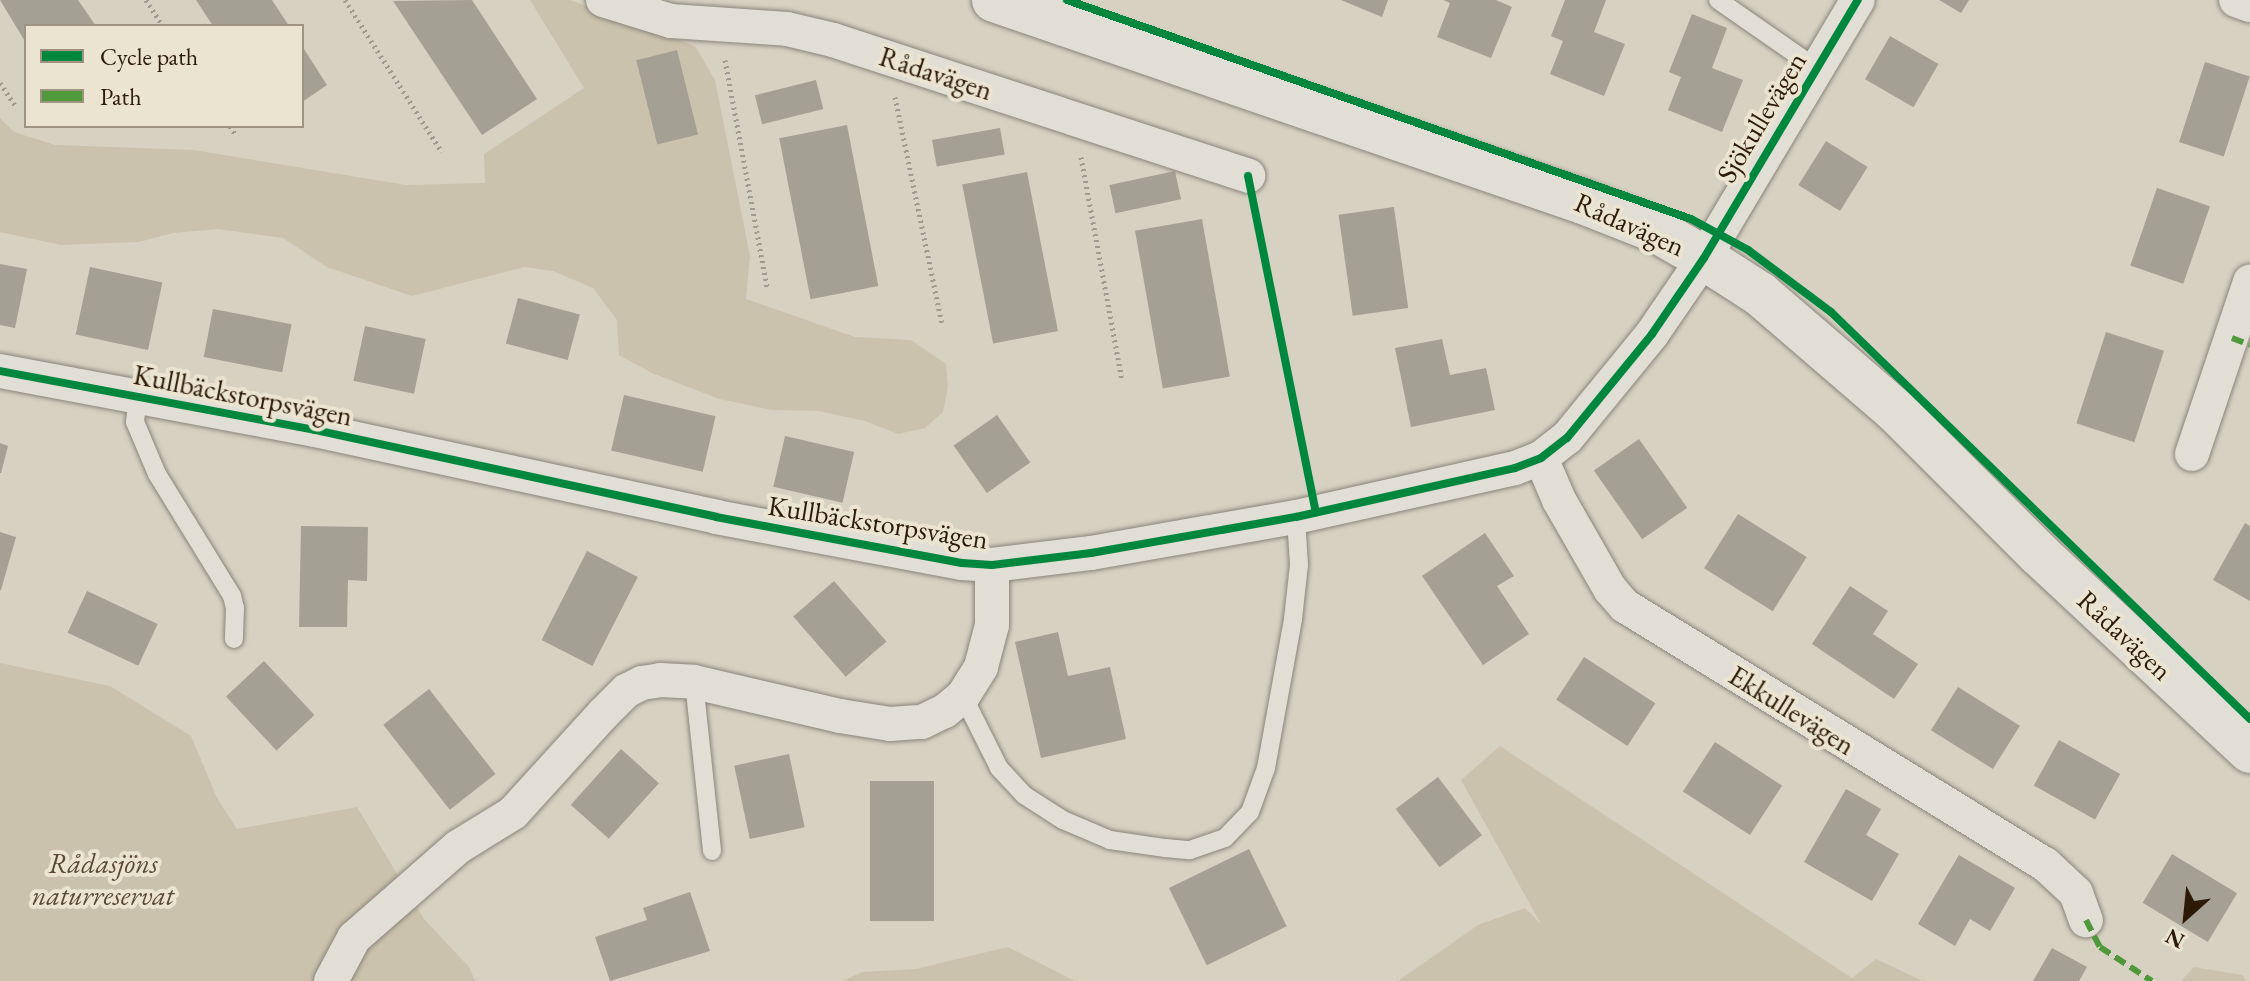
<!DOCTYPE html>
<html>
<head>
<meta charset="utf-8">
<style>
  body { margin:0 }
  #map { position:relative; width:2250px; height:981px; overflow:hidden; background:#d6d1c1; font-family:"EB Garamond",serif }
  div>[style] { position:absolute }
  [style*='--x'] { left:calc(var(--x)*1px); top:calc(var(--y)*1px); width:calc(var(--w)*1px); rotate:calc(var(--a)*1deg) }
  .green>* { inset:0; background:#cac2ac }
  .building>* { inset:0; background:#a5a094; transform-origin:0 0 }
  .path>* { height:5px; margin-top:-2.5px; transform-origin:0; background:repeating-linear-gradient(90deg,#9e9a92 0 2px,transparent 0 6px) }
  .roads { filter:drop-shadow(0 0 2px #8a857a) drop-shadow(0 0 2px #8a857a) }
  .lane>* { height:18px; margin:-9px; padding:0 9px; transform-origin:9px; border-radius:9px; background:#e0ded5 }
  .street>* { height:34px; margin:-17px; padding:0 17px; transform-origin:17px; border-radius:17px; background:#e0ded5 }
  .secondary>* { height:44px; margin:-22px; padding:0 22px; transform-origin:22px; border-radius:22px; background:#e0ded5 }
  .quiet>* { height:6px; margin-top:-3px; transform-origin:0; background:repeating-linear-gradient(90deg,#4f993a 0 12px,transparent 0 18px) }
  .cycleway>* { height:8px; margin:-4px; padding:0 4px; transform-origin:4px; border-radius:4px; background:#00873e }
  span { translate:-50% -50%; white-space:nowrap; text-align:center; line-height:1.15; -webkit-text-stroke:8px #eae4d1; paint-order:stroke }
  .street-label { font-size:28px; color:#2c1906 }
  .park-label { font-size:28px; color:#594832; font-style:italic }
  .legend { position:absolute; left:24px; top:24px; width:280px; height:104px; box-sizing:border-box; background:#eae4d1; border:2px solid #9e9380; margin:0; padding:10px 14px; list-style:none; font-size:24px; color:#2c1906 }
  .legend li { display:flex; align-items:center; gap:16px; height:40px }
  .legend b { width:40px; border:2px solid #9e9380 }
  .north { position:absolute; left:2146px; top:877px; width:80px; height:80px; -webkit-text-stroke:6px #eae4d1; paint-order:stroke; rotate:207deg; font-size:22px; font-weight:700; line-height:32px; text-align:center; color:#2c1906 }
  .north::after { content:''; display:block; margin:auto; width:28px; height:36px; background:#2c1906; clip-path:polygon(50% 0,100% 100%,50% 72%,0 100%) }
</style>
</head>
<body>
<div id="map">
  <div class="green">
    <i style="clip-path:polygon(530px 0,570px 0,695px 46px,715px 80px,750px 256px,746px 299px,855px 337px,911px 340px,946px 364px,948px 387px,943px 412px,925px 428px,898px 434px,865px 421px,819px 411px,772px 410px,719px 399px,652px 373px,619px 355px,617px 320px,593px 288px,553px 271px,524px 267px,412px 296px,327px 267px,283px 238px,218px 229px,173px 233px,139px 242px,61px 245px,0 232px,0 118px,14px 132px,55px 145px,194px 150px,406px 185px,485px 183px,484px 154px,584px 88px)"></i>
    <i style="clip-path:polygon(0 663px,110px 686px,191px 736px,217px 798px,237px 829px,357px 807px,424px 919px,469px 967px,475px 981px,0 981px)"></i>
    <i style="clip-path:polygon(1500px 746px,1852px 978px,1876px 959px,1923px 981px,1398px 981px,1478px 925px,1525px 908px,1541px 924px,1461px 780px)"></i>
    <i style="clip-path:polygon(1008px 947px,1075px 981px,843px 981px,862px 972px,916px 969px)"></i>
    <i style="clip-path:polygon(2194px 967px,2242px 975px,2247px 981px,2181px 981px)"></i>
  </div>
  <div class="building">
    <i style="clip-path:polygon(0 0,78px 0,96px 26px,26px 26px,26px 43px)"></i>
    <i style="clip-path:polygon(196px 0,272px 0,289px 26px,213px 26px)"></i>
    <i style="clip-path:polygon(472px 0,537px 99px,482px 135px,393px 1px)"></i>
    <i style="clip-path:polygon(1341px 0,1388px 0,1382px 17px)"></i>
    <i style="clip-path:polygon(1443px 0,1496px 0,1512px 7px,1491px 58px,1437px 37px,1450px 3px)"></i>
    <i style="clip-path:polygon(1565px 0,1606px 0,1594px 32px,1625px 44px,1604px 96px,1550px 74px,1563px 41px,1551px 36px)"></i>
    <i style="clip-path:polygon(1939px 0,1969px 0,1961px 13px)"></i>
    <i style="clip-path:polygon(1692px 14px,1727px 28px,1712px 68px,1743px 80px,1722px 132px,1668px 110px,1681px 77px,1669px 72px)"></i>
    <i style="left:1890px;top:36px;width:56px;height:50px;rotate:30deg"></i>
    <i style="clip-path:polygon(302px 46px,327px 85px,302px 102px)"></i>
    <i style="left:677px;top:50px;width:87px;height:42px;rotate:76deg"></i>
    <i style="left:2205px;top:62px;width:47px;height:84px;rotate:18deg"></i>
    <i style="left:816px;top:80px;width:30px;height:63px;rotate:76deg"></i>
    <i style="left:847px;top:125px;width:164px;height:69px;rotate:79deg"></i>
    <i style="left:1000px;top:128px;width:27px;height:69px;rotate:80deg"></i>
    <i style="left:1826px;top:141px;width:49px;height:52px;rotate:32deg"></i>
    <i style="left:1175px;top:171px;width:29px;height:67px;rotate:78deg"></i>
    <i style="left:1027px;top:172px;width:162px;height:66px;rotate:79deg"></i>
    <i style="left:2157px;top:188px;width:56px;height:82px;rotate:19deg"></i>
    <i style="left:1394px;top:207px;width:102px;height:56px;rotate:82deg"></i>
    <i style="left:1202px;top:219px;width:160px;height:68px;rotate:80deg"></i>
    <i style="clip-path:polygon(0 264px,27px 269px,15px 328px,0 325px)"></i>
    <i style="left:90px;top:267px;width:74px;height:69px;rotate:12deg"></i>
    <i style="left:518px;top:298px;width:64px;height:47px;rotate:15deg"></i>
    <i style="left:213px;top:309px;width:80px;height:49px;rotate:11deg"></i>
    <i style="left:365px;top:326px;width:62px;height:56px;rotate:12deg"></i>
    <i style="left:2106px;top:332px;width:61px;height:96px;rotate:18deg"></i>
    <i style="clip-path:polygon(1442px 339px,1450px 375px,1486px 368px,1495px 410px,1411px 427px,1395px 348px)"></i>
    <i style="left:624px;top:395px;width:94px;height:57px;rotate:13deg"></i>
    <i style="left:997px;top:415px;width:58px;height:53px;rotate:55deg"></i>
    <i style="left:785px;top:436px;width:71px;height:52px;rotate:13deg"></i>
    <i style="left:1639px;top:439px;width:84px;height:55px;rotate:55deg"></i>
    <i style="clip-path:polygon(0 443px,8px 446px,1px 473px,0 473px)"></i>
    <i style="left:1738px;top:514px;width:81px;height:64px;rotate:32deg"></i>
    <i style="clip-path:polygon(2245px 523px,2250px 526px,2250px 601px,2213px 580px)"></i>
    <i style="clip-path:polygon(301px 526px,368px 527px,367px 581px,348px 580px,347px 627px,299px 627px)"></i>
    <i style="clip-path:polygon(0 532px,16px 537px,1px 590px,0 590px)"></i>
    <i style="clip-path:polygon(1485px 533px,1514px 576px,1497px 586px,1529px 634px,1483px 665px,1422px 576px)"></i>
    <i style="left:587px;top:551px;width:57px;height:100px;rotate:27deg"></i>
    <i style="left:834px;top:581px;width:80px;height:54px;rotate:49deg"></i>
    <i style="clip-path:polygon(1850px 586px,1888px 611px,1873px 634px,1918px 664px,1894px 699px,1812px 644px)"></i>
    <i style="left:87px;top:591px;width:78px;height:46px;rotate:25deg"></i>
    <i style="clip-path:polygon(1058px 632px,1068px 676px,1110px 667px,1126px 739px,1041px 758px,1015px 642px)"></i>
    <i style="left:1584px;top:657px;width:85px;height:51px;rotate:33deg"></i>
    <i style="left:264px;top:661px;width:74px;height:52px;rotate:47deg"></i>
    <i style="left:1958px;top:687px;width:73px;height:51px;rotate:32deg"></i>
    <i style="left:429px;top:689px;width:108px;height:58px;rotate:52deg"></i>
    <i style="left:2059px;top:740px;width:70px;height:52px;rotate:29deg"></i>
    <i style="left:1715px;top:742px;width:80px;height:59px;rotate:33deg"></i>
    <i style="left:621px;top:749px;width:51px;height:75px;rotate:42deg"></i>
    <i style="left:789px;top:754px;width:75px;height:56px;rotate:78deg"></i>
    <i style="left:1438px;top:777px;width:73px;height:53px;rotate:53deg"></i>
    <i style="left:870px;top:781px;width:64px;height:140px"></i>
    <i style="clip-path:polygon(1846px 789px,1881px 809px,1866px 835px,1899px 854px,1872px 901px,1804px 862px)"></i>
    <i style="left:1249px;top:849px;width:86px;height:89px;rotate:64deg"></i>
    <i style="left:2172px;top:854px;width:76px;height:57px;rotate:31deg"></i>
    <i style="clip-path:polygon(1959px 855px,2015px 888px,1990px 931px,1970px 919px,1955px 946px,1918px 924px)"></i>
    <i style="clip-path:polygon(690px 892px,710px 951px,610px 981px,595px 937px,647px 920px,643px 908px)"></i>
    <i style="clip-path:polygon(2052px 948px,2087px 967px,2079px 981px,2033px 981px)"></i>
  </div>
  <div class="path">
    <i style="--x:146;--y:0;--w:31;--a:57"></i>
    <i style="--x:345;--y:0;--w:180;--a:57.5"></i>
    <i style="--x:725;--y:60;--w:231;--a:79.5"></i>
    <i style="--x:0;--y:83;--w:30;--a:56"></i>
    <i style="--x:895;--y:97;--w:231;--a:78.3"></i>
    <i style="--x:230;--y:126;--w:12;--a:59"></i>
    <i style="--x:1081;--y:157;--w:228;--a:79.6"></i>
  </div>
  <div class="roads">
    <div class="lane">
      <i style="--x:1718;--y:0;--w:119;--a:34.8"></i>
      <i style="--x:138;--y:397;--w:25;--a:97"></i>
      <i style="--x:135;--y:422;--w:56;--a:67.1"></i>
      <i style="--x:157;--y:474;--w:143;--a:58.4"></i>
      <i style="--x:232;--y:596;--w:12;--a:76"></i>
      <i style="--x:235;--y:608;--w:31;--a:92"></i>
      <i style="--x:694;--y:682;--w:170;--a:83.9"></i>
      <i style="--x:963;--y:696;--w:80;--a:63.4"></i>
      <i style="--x:999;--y:768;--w:37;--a:47"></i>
      <i style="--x:1024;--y:795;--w:46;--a:32.7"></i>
      <i style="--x:1063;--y:820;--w:51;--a:23.1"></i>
      <i style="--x:1110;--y:840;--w:56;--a:8.3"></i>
      <i style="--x:1165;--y:848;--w:25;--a:5"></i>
      <i style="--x:1190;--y:850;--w:37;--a:-19"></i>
      <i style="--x:1225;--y:838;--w:36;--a:-46"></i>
      <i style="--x:1250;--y:812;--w:47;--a:-70"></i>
      <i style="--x:1266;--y:768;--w:151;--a:-79.7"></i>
      <i style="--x:1293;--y:619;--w:54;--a:-83.7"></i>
      <i style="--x:1299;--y:565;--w:48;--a:-93.6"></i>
    </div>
    <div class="street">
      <i style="--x:603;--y:0;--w:71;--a:17.2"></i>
      <i style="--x:671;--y:21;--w:116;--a:3.9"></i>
      <i style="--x:787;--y:29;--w:47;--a:13.4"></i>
      <i style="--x:833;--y:40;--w:437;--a:18.1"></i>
      <i style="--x:2236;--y:0;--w:15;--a:20"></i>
      <i style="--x:0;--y:371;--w:320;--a:10.6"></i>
      <i style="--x:315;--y:430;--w:410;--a:12.2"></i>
      <i style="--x:716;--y:517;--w:250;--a:10.6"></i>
      <i style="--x:962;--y:563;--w:30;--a:4"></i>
      <i style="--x:992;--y:565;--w:100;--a:-6.9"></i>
      <i style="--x:1091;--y:553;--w:208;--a:-10"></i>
      <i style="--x:1296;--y:517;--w:224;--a:-12.6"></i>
      <i style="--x:1515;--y:468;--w:28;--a:-21"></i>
      <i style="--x:1541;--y:458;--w:33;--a:-38"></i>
      <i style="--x:1567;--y:438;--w:134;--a:-50.7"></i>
      <i style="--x:1652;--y:334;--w:92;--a:-55.6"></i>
      <i style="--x:1704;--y:258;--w:300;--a:-59.2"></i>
      <i style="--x:2192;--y:454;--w:182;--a:-71.4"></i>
      <i style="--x:1541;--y:458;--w:46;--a:66.8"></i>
      <i style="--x:1559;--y:500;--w:103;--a:60.2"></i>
      <i style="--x:1610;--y:589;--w:23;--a:49"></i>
      <i style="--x:1625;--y:606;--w:493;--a:31.6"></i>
      <i style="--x:2045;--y:864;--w:42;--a:43.1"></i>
      <i style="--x:2076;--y:893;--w:29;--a:70"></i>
      <i style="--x:331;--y:981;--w:49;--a:-61.9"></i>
      <i style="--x:354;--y:938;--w:138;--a:-41.2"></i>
      <i style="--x:458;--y:847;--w:65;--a:-31.7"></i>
      <i style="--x:513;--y:813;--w:134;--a:-47.7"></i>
      <i style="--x:603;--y:714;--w:33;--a:-45"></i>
      <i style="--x:626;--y:691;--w:18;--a:-27"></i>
      <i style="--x:642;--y:683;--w:18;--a:-9"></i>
      <i style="--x:660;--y:680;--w:34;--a:3"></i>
      <i style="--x:694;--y:682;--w:150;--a:13.1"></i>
      <i style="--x:840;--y:716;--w:51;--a:9.1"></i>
      <i style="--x:890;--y:724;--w:32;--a:-4"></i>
      <i style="--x:922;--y:722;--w:25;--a:-26"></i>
      <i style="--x:945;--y:711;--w:23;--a:-40"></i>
      <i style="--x:963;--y:696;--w:34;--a:-58"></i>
      <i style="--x:981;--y:667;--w:43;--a:-75.3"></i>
      <i style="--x:992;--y:625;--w:60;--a:-90"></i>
    </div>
    <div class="secondary">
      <i style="--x:994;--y:0;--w:623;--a:18.93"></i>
      <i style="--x:1583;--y:202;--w:82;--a:21.5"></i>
      <i style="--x:1659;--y:232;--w:52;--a:30"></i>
      <i style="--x:1704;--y:258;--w:67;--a:32.7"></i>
      <i style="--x:1760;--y:294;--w:179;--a:40.7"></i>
      <i style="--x:1896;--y:411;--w:202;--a:45"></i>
      <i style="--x:2039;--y:554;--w:289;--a:43"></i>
    </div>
  </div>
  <div class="quiet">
    <i style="--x:2232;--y:338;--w:19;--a:21"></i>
    <i style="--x:2086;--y:920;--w:30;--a:63"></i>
    <i style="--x:2100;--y:947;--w:62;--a:33.2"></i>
  </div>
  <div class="cycleway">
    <i style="--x:1067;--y:0;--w:661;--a:19.34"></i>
    <i style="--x:1691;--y:219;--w:65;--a:28.5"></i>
    <i style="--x:1748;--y:250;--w:104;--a:36.8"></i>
    <i style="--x:1831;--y:312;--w:584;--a:44.17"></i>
    <i style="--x:1248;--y:176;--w:343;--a:78.6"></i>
    <i style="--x:0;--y:371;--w:320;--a:10.6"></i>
    <i style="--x:315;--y:430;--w:410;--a:12.2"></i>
    <i style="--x:716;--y:517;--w:250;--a:10.6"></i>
    <i style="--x:962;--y:563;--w:30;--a:4"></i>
    <i style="--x:992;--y:565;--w:100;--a:-6.9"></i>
    <i style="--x:1091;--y:553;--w:208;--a:-10"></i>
    <i style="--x:1296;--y:517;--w:224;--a:-12.6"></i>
    <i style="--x:1515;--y:468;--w:28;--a:-21"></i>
    <i style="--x:1541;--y:458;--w:33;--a:-38"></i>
    <i style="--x:1567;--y:438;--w:134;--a:-50.7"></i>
    <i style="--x:1652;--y:334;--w:92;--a:-55.6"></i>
    <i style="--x:1704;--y:258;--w:300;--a:-59.2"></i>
  </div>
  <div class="street-label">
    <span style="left:936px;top:73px;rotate:18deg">Rådavägen</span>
    <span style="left:1761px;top:117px;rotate:-59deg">Sjökullevägen</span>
    <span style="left:1630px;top:224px;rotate:24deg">Rådavägen</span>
    <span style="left:243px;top:395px;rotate:11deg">Kullbäckstorpsvägen</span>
    <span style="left:878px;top:522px;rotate:9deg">Kullbäckstorpsvägen</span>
    <span style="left:2125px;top:635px;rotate:43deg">Rådavägen</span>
    <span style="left:1792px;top:710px;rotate:32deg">Ekkullevägen</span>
  </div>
  <div class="park-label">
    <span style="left:103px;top:879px">Rådasjöns<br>naturreservat</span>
  </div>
  <ul class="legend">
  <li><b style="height:10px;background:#00873e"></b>Cycle path</li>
  <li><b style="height:10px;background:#4f993a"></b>Path</li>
  </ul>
  <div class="north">N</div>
</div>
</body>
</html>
